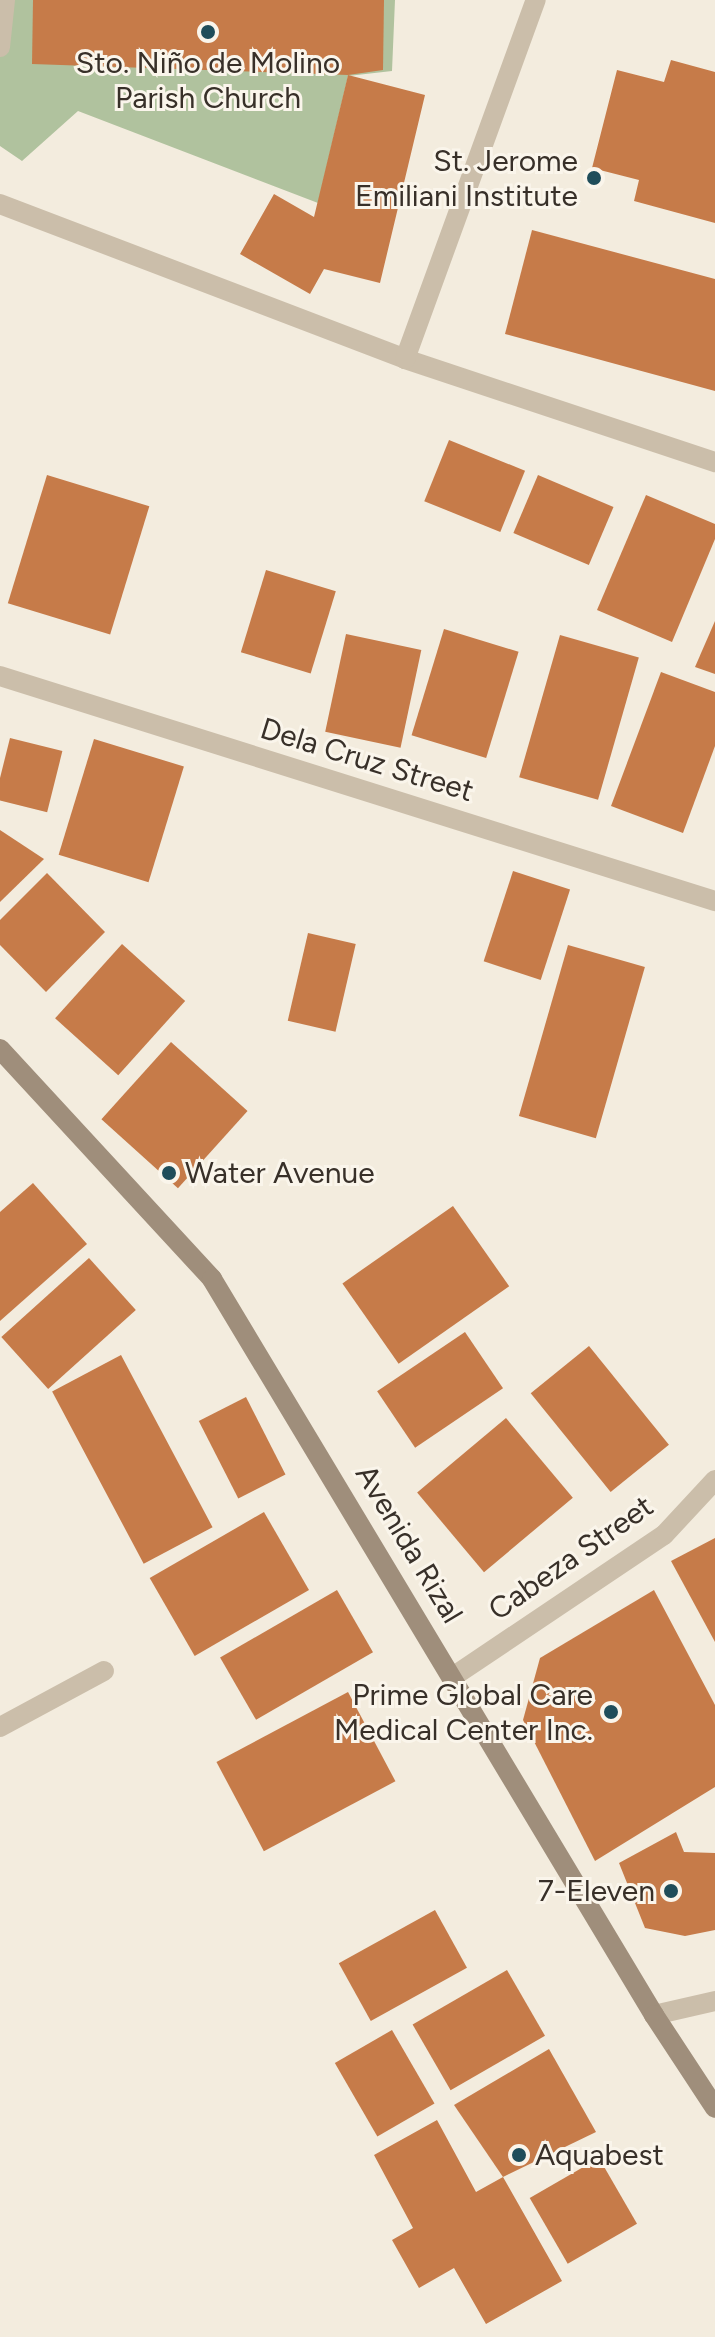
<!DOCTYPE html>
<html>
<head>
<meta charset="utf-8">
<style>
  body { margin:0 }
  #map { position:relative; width:715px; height:2337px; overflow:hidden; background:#f3ecde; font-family:Figtree,sans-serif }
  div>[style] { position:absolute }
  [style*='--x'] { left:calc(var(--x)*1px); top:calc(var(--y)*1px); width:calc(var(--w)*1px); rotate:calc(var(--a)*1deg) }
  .green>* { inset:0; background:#b0c29e }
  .building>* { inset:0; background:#c67b49; transform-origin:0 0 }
  .service>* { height:20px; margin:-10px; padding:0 10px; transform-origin:10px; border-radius:10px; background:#cbbeaa }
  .minor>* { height:20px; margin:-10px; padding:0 10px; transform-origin:10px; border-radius:10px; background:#cbbeaa }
  .secondary>* { height:20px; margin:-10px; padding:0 10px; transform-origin:10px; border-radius:10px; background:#9f8e7b }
  .dots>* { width:22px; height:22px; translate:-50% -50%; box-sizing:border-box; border:4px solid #faf5eb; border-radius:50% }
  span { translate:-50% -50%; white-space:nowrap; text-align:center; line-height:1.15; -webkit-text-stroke:6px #faf5eb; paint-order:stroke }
  .poi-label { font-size:30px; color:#383029 }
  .right { translate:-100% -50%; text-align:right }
  .left { translate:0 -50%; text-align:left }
  .street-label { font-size:30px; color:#383029 }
</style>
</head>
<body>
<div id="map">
  <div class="green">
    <i style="clip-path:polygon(0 0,395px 0,392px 71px,348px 76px,318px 203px,78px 111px,22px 161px,0 146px)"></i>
  </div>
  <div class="building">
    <i style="clip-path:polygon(33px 0,384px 0,383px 70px,348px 75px,32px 64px)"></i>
    <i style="clip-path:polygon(671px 60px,715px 72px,715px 223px,634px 201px,639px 180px,592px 168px,617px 70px,664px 82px)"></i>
    <i style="clip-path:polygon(348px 75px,425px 95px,380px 283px,324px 269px,310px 294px,240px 254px,274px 194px,314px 217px)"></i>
    <i style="clip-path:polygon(532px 230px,715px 279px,715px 391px,505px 334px)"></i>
    <i style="left:449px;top:440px;width:82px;height:66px;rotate:22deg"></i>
    <i style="left:47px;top:475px;width:107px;height:134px;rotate:17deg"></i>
    <i style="left:538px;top:475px;width:82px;height:63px;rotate:23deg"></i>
    <i style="clip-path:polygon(646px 495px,715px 524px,715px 539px,672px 642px,597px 610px)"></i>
    <i style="left:266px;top:570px;width:73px;height:86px;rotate:17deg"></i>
    <i style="clip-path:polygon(715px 621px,715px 674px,695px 667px)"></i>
    <i style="left:444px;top:629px;width:78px;height:111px;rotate:17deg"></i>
    <i style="left:346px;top:634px;width:77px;height:100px;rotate:12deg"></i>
    <i style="left:560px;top:635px;width:82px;height:148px;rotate:16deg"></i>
    <i style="clip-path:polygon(661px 672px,715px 692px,715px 746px,683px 833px,611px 806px)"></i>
    <i style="left:10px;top:738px;width:54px;height:63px;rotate:14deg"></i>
    <i style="left:94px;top:739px;width:94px;height:121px;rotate:17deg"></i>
    <i style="clip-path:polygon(0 830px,44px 859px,0 902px)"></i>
    <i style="left:513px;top:871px;width:60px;height:95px;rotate:18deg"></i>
    <i style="clip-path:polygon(47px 873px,105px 932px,46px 992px,0 945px,0 920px)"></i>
    <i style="left:308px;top:933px;width:49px;height:90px;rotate:13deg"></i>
    <i style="left:122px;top:944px;width:85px;height:100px;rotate:42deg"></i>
    <i style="left:568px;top:945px;width:80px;height:178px;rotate:16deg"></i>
    <i style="left:171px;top:1042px;width:103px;height:104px;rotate:42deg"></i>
    <i style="clip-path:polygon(33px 1183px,87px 1244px,0 1321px,0 1212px)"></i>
    <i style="left:453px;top:1206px;width:98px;height:135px;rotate:55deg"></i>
    <i style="left:89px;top:1258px;width:70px;height:118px;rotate:48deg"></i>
    <i style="left:465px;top:1332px;width:68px;height:106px;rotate:56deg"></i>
    <i style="left:589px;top:1346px;width:127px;height:75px;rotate:51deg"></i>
    <i style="left:121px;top:1355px;width:195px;height:78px;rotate:62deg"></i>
    <i style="left:246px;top:1397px;width:87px;height:53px;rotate:63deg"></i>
    <i style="left:506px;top:1418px;width:104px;height:116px;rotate:50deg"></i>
    <i style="left:264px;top:1512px;width:90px;height:132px;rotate:60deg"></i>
    <i style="clip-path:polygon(715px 1538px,715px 1642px,671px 1561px)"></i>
    <i style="left:337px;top:1590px;width:72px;height:135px;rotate:60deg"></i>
    <i style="clip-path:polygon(654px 1590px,715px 1705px,715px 1787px,595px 1861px,523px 1720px,540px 1658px)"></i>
    <i style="left:348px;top:1692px;width:101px;height:149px;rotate:62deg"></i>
    <i style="clip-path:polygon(676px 1832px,684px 1852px,715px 1853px,715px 1930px,685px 1936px,645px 1928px,619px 1863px)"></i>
    <i style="left:435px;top:1910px;width:66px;height:110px;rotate:61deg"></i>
    <i style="left:507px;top:1970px;width:76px;height:109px;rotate:60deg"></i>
    <i style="left:392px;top:2030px;width:85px;height:66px;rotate:60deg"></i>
    <i style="clip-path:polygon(549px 2049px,596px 2132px,503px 2177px,454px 2105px)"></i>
    <i style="clip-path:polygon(437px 2120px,476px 2192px,503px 2177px,562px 2281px,486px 2324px,454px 2268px,419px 2288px,392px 2240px,413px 2228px,374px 2155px)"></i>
    <i style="left:599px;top:2158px;width:76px;height:80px;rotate:60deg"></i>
  </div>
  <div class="service">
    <i style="--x:0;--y:47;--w:47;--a:-83.9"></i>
    <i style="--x:405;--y:359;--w:327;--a:18.4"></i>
    <i style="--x:0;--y:1727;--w:118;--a:-28.3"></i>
  </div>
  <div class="minor">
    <i style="--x:0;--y:204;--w:434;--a:20.9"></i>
    <i style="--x:405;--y:359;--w:382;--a:-70"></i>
    <i style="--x:0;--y:676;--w:750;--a:17.47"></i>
    <i style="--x:454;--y:1676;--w:253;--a:-33.9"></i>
    <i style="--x:664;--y:1535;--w:75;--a:-47.2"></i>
    <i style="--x:654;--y:2015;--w:63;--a:-12.9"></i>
  </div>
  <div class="secondary">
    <i style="--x:0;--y:1049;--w:313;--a:47.3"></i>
    <i style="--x:212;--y:1279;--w:859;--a:59.01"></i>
    <i style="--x:654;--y:2015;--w:111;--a:56.7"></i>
  </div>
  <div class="dots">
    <i style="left:208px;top:32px;background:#1f4d5a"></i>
    <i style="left:594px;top:178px;background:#1f4d5a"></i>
    <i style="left:169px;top:1173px;background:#1f4d5a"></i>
    <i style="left:611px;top:1712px;background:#1f4d5a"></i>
    <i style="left:671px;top:1891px;background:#1f4d5a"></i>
    <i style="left:519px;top:2155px;background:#1f4d5a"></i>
  </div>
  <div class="poi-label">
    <span style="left:208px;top:80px">Sto. Niño de Molino<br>Parish Church</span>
    <span class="right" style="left:578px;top:178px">St. Jerome<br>Emiliani Institute</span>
    <span class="left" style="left:185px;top:1173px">Water Avenue</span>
    <span class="right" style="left:593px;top:1712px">Prime Global Care<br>Medical Center Inc.</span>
    <span class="right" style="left:655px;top:1891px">7-Eleven</span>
    <span class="left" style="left:535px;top:2155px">Aquabest</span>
  </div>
  <div class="street-label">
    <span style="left:367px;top:760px;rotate:17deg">Dela Cruz Street</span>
    <span style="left:409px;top:1544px;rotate:59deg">Avenida Rizal</span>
    <span style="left:571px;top:1558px;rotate:-35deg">Cabeza Street</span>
  </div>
</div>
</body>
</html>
